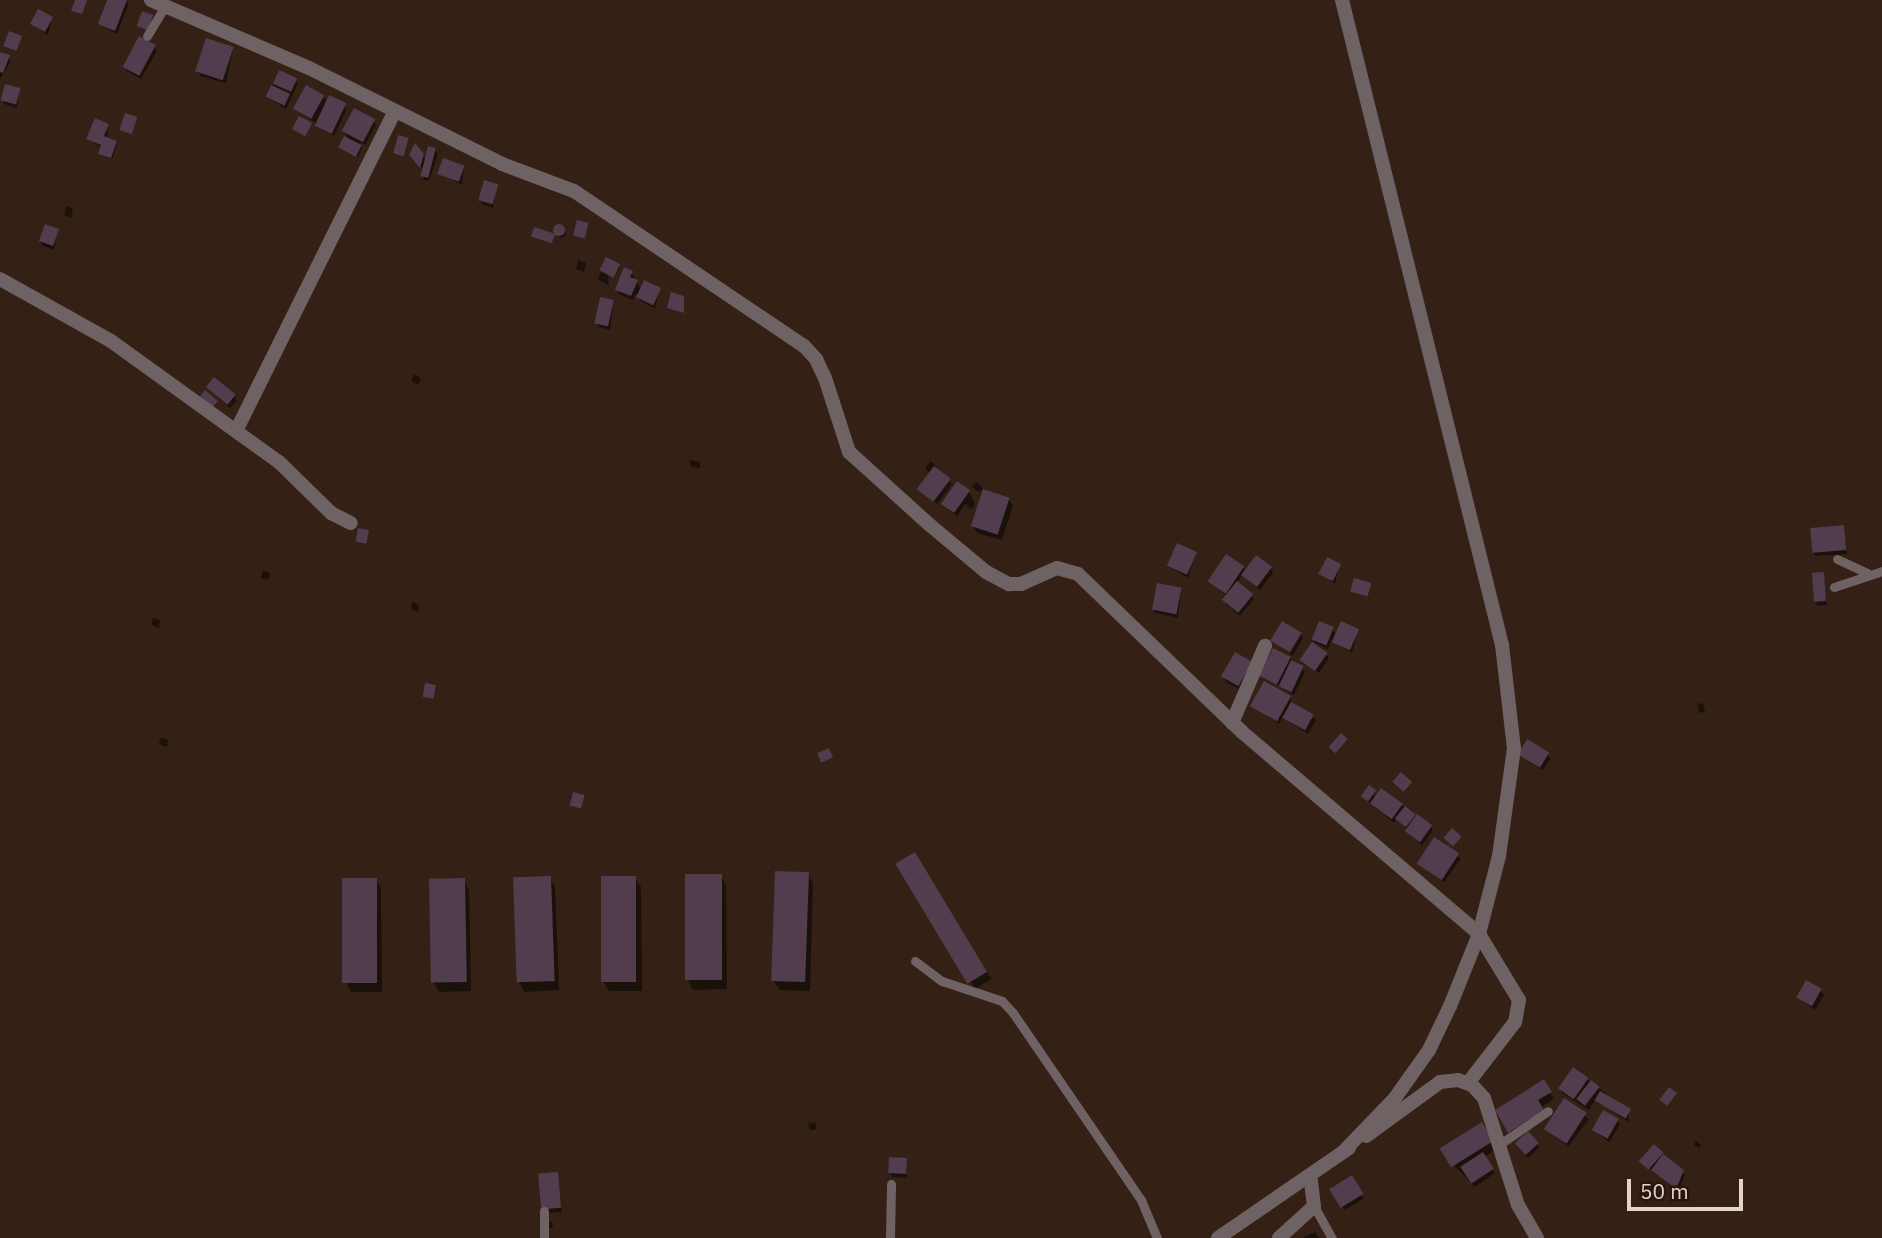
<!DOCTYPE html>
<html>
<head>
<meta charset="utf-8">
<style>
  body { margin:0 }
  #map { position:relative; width:1882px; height:1238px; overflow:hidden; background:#342015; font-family:"IBM Plex Sans",sans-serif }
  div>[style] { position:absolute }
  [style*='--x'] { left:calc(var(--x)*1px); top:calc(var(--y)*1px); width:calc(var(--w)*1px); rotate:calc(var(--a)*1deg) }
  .shadow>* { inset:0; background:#0007; transform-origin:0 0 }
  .building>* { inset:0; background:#513d4d; transform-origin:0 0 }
  .round { border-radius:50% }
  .lane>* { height:9px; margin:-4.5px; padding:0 4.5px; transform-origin:4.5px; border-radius:4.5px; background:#6f6265 }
  .street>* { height:14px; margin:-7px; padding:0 7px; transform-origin:7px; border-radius:7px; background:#6f6265 }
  span { translate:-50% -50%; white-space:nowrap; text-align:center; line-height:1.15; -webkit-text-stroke:5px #2a160c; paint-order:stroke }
  .scale { position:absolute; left:1627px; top:1179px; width:116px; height:32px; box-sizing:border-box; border:4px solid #e2d4cd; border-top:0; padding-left:9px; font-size:21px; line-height:24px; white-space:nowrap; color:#e2d4cd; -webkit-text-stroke:5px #2a160c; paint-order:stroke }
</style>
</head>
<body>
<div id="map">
  <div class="shadow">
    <i style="clip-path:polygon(109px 0,129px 3px,117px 34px,100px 24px)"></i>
    <i style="clip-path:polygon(52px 18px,48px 35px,33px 25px)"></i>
    <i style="clip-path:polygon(154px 47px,157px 51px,141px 79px,127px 71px,124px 67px)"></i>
    <i style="clip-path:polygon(233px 48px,226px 83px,200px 76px,198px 71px)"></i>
    <i style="clip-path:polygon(0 54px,11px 61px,0 79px)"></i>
    <i style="clip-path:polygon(280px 72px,298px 83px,286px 109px,267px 97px)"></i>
    <i style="clip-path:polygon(19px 90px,17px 108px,4px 104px,2px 100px)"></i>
    <i style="clip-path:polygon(323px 96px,327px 103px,347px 109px,334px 136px,296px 109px)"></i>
    <i style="clip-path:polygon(373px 121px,376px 125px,365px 145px,359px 142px,362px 148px,358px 157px,341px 148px,349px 140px,344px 131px)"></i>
    <i style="clip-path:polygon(108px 125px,107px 139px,117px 144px,112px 159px,101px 155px,102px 148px,88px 139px)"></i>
    <i style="clip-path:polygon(435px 150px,438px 154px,429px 181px,424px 180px,423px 169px,412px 157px,423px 155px,426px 160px)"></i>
    <i style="clip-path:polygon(464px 167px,462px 185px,439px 173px)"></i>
    <i style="clip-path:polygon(497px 185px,493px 208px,482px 204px,480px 200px)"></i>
    <i style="clip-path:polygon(66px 206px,73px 209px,71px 218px,64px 215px)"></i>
    <i style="clip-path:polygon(561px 225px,566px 235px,560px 238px,554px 228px)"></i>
    <i style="clip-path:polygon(57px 231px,54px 250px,43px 246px,40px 241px)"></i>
    <i style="clip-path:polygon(607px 259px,620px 267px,614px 277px,608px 274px,609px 286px,598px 279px)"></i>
    <i style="clip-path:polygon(578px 260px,586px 263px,584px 272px,576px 269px)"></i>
    <i style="clip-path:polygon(631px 272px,641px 290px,659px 289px,655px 308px,640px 301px,636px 294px,633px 300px,619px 294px,617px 290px)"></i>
    <i style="clip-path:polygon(613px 302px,610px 330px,599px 327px,596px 323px)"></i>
    <i style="clip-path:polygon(414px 374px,421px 378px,418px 385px,411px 381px)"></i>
    <i style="clip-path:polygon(207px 387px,234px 396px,237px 401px,230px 408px)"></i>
    <i style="clip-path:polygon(690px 460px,700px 462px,700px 468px,690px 466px)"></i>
    <i style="clip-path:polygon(931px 461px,952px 484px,937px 504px,920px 489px,931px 474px,925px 468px)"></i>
    <i style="clip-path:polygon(976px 482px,983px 488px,979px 492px,972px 487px)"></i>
    <i style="clip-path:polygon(969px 491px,975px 504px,972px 509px,965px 504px,957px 516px,946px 508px,943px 504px)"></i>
    <i style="clip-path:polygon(1009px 499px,1013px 506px,1002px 540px,977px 533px,973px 526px)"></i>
    <i style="clip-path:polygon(1843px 527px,1847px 554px,1816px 556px,1813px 552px)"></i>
    <i style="clip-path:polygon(1196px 553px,1188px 578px,1168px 566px)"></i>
    <i style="clip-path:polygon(1339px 566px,1335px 584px,1321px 574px)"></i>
    <i style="clip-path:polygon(1243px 567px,1246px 572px,1271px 568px,1273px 573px,1260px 590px,1242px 575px,1237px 583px,1254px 599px,1240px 616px,1226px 604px,1227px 596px,1210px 582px)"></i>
    <i style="clip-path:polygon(263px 570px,270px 573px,268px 580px,261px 578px)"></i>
    <i style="clip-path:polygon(1823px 574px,1827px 605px,1818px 606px,1815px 601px)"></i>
    <i style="clip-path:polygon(1181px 590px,1178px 618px,1156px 613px,1153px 609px)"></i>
    <i style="clip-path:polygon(412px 602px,419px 605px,418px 612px,411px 609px)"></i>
    <i style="clip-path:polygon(153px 618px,160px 620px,159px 628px,151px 625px)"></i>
    <i style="clip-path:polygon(1332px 629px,1336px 635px,1358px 630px,1352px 653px,1332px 640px,1328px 649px,1315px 643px,1312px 639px)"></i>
    <i style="clip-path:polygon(1301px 634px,1303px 638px,1293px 656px,1272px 641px)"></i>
    <i style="clip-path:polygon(1326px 654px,1329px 658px,1319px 673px,1302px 660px)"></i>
    <i style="clip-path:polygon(1290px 658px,1305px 672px,1294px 695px,1262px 676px)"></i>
    <i style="clip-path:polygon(1251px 663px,1241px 690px,1226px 682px,1224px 677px)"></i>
    <i style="clip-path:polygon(1290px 697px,1291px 704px,1316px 720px,1308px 734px,1283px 717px,1279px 724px,1252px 706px)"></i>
    <i style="left:1703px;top:703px;width:9px;height:6px;rotate:77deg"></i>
    <i style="clip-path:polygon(161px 737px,168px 740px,167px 747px,159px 744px)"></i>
    <i style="left:1528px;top:742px;width:28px;height:15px;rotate:35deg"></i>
    <i style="clip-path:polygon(1375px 791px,1374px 801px,1401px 805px,1431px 826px,1433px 830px,1422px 846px,1397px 818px,1394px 823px,1364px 798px)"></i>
    <i style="left:1435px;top:840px;width:32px;height:29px;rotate:36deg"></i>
    <i style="left:914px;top:855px;width:146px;height:19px;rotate:58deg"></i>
    <i style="clip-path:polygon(808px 874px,813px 883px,810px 991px,780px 990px,774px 981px)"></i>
    <i style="clip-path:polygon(721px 876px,726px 886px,727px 989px,693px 990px,688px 980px)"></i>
    <i style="clip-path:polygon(550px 877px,555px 887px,559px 990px,524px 992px,519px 982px)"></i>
    <i style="clip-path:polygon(635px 877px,641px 887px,642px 991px,609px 991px,604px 982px)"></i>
    <i style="clip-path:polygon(376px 879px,381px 889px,382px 992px,351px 992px,346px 983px)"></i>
    <i style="clip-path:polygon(464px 880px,469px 890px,471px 991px,439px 992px,433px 982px)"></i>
    <i style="clip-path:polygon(1821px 991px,1824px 995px,1815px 1010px,1799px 998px)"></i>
    <i style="clip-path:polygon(1574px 1069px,1629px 1111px,1628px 1122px,1596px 1099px,1589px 1110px,1562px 1093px,1560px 1088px)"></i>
    <i style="clip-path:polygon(1543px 1082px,1554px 1099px,1540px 1108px,1546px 1118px,1514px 1138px,1497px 1111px)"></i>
    <i style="left:1565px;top:1101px;width:30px;height:34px;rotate:37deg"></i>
    <i style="clip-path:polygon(1617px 1120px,1620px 1125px,1609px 1142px,1593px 1130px)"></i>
    <i style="left:815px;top:1122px;width:7px;height:7px;rotate:74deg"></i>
    <i style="clip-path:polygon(1482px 1125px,1497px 1149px,1484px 1157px,1495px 1173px,1475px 1187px,1447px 1158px)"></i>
    <i style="clip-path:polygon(1696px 1141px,1701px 1145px,1699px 1148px,1694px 1145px)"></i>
    <i style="clip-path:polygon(1537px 1144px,1539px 1148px,1528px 1158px,1519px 1147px)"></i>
    <i style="clip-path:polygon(1654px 1146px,1685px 1175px,1678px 1192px,1641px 1161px)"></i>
    <i style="clip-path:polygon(905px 1160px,907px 1178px,892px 1177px,890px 1173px)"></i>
    <i style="clip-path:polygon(557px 1174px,562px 1212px,545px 1213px)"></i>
    <i style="left:1352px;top:1178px;width:24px;height:23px;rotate:60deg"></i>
    <i style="clip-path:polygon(547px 1222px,552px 1222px,553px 1228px,548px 1228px)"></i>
    <i style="clip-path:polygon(1315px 1232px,1319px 1238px,1305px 1238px,1304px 1237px)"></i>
  </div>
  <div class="building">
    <i style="clip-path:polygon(75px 0,87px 0,82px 14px,71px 11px)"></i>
    <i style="clip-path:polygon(107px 0,127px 0,115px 31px,98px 24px)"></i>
    <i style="left:38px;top:9px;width:17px;height:17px;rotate:28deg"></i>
    <i style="left:142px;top:11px;width:12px;height:16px;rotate:20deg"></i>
    <i style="left:9px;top:31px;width:14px;height:16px;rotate:21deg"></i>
    <i style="left:139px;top:36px;width:19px;height:35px;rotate:28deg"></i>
    <i style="left:206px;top:38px;width:29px;height:35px;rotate:18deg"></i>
    <i style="clip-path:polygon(0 52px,10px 55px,3px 73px,0 72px)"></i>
    <i style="left:279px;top:70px;width:20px;height:15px;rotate:24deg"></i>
    <i style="left:5px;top:84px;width:16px;height:17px;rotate:15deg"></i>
    <i style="left:271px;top:85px;width:21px;height:13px;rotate:25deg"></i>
    <i style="left:306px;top:85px;width:21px;height:27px;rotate:29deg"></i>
    <i style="left:329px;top:95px;width:19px;height:34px;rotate:25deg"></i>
    <i style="left:354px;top:108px;width:24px;height:26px;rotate:28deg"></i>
    <i style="left:125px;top:113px;width:13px;height:18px;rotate:18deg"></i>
    <i style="left:299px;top:116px;width:15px;height:15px;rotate:28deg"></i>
    <i style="clip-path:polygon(95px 118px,109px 124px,104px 136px,117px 141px,111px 158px,98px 154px,101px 145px,86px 139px)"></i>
    <i style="left:398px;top:135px;width:11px;height:19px;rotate:15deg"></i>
    <i style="left:344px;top:136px;width:20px;height:13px;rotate:27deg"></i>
    <i style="clip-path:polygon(415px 143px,424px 154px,420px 168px,409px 155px)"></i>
    <i style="left:428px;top:146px;width:8px;height:31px;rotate:14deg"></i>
    <i style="left:443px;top:158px;width:23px;height:17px;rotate:20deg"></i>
    <i style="left:484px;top:180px;width:15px;height:21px;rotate:16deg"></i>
    <i style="left:577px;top:220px;width:12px;height:16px;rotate:14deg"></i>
    <i class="round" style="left:553px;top:224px;width:12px;height:12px"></i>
    <i style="left:45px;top:224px;width:15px;height:18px;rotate:20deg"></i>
    <i style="left:534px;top:227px;width:22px;height:10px;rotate:18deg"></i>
    <i style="left:606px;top:257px;width:16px;height:15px;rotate:27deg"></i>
    <i style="clip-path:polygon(624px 267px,633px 271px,630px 277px,638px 280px,631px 296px,615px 290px)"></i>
    <i style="left:644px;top:280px;width:19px;height:19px;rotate:25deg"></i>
    <i style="clip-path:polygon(671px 292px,684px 296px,684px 313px,667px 308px)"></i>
    <i style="left:600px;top:297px;width:14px;height:27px;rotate:12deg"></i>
    <i style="left:214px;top:377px;width:28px;height:13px;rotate:39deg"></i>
    <i style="left:205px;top:390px;width:17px;height:8px;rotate:40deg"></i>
    <i style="left:934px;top:466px;width:21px;height:29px;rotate:37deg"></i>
    <i style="left:957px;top:481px;width:16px;height:28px;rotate:35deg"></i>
    <i style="left:983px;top:489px;width:28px;height:39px;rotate:18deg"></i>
    <i style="left:1844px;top:525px;width:25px;height:34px;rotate:85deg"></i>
    <i style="left:358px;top:528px;width:11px;height:14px;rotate:10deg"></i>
    <i style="left:1177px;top:543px;width:22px;height:25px;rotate:24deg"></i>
    <i style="left:1226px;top:554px;width:22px;height:33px;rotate:34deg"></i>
    <i style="left:1256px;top:555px;width:20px;height:25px;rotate:37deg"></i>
    <i style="left:1327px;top:557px;width:16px;height:19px;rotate:27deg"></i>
    <i style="left:1824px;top:572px;width:29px;height:12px;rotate:86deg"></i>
    <i style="left:1354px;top:578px;width:18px;height:14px;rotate:16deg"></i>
    <i style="left:1237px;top:581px;width:21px;height:24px;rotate:39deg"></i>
    <i style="left:1157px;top:583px;width:25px;height:27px;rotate:11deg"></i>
    <i style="left:1282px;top:621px;width:23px;height:23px;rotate:31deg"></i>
    <i style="left:1319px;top:621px;width:16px;height:20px;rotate:22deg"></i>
    <i style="left:1341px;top:621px;width:20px;height:23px;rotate:24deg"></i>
    <i style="left:1312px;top:642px;width:19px;height:22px;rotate:35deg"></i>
    <i style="left:1273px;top:648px;width:20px;height:31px;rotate:27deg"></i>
    <i style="left:1235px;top:652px;width:20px;height:28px;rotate:30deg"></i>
    <i style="left:1291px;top:660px;width:14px;height:29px;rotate:25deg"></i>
    <i style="left:1264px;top:681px;width:31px;height:29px;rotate:29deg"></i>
    <i style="left:425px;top:683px;width:11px;height:14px;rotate:10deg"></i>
    <i style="left:1291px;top:702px;width:26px;height:18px;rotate:29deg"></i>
    <i style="left:1341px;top:733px;width:9px;height:19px;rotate:41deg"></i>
    <i style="left:1527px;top:739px;width:26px;height:18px;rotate:31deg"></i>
    <i style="left:829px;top:748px;width:10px;height:13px;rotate:66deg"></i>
    <i style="left:1401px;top:772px;width:15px;height:13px;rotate:42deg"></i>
    <i style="left:1369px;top:785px;width:9px;height:14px;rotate:36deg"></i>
    <i style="left:1381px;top:788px;width:27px;height:19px;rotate:36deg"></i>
    <i style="left:573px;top:792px;width:12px;height:14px;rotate:14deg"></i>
    <i style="left:1405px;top:806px;width:14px;height:16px;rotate:39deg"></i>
    <i style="left:1417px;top:814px;width:19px;height:21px;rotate:36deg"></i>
    <i style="left:1452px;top:828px;width:13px;height:13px;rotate:42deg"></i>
    <i style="left:1434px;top:837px;width:30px;height:32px;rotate:33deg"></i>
    <i style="left:915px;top:852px;width:140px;height:23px;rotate:59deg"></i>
    <i style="left:775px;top:871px;width:34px;height:110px;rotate:2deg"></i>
    <i style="left:722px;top:874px;width:106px;height:37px;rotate:90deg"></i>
    <i style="left:551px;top:876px;width:105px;height:38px;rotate:88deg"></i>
    <i style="left:601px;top:876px;width:35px;height:106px"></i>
    <i style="left:342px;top:878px;width:35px;height:105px"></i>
    <i style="left:465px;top:878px;width:104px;height:36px;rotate:89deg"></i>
    <i style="left:1806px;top:980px;width:18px;height:20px;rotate:29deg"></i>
    <i style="left:1573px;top:1067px;width:19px;height:26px;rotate:35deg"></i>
    <i style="clip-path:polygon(1544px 1079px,1552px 1092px,1538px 1100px,1544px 1110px,1508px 1133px,1495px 1110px)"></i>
    <i style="left:1591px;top:1080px;width:11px;height:24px;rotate:38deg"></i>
    <i style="left:1669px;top:1087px;width:10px;height:16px;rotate:37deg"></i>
    <i style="left:1600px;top:1091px;width:36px;height:11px;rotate:30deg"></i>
    <i style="left:1564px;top:1098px;width:27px;height:37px;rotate:33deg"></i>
    <i style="left:1603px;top:1110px;width:18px;height:23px;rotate:29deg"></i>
    <i style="left:1482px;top:1122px;width:22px;height:50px;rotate:58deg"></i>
    <i style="left:1528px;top:1131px;width:16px;height:18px;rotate:47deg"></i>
    <i style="left:1654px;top:1144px;width:13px;height:23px;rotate:42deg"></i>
    <i style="left:1483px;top:1152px;width:20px;height:27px;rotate:57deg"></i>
    <i style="clip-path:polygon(1663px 1154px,1684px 1170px,1676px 1189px,1651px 1170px)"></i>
    <i style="left:889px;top:1157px;width:18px;height:16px;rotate:3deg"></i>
    <i style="left:558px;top:1172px;width:36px;height:20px;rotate:85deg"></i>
    <i style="left:1352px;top:1175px;width:22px;height:27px;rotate:58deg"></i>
  </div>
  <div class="lane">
    <i style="--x:147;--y:36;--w:35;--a:-59"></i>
    <i style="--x:1837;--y:559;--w:33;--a:25"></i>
    <i style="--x:1834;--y:587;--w:51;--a:-18.4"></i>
    <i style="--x:915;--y:961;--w:34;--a:37"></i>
    <i style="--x:942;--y:981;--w:63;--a:18.4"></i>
    <i style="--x:1002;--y:1001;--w:16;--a:47"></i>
    <i style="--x:1013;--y:1013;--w:227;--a:55.6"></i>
    <i style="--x:1141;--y:1200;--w:41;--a:67.2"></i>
    <i style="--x:1500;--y:1144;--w:58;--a:-34.5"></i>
    <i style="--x:1314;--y:1206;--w:37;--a:61"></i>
    <i style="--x:544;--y:1211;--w:27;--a:90"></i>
    <i style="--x:890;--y:1238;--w:54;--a:-88.9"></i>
  </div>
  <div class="street">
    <i style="--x:151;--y:0;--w:172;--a:23.3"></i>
    <i style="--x:309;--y:68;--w:216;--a:26.4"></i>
    <i style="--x:502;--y:164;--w:77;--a:20.6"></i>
    <i style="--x:574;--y:191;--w:277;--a:34"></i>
    <i style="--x:804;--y:346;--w:18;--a:47"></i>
    <i style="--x:816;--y:359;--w:21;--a:65"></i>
    <i style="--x:825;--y:378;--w:78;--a:72"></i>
    <i style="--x:849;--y:452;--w:110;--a:42.1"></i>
    <i style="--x:931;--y:526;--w:72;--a:39.9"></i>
    <i style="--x:986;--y:572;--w:26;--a:28"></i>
    <i style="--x:1009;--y:584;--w:12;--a:0"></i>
    <i style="--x:1021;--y:584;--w:39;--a:-24"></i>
    <i style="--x:1057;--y:568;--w:22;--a:16"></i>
    <i style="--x:1078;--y:574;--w:228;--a:43.9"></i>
    <i style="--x:1242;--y:732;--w:311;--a:40.4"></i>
    <i style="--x:1479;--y:934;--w:77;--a:58.8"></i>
    <i style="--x:1519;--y:1000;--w:22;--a:100"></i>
    <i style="--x:1515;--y:1022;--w:77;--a:127.6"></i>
    <i style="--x:1342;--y:0;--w:665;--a:76.07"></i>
    <i style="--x:1502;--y:645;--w:104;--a:83.4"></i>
    <i style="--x:1514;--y:748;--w:109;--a:97.9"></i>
    <i style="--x:1499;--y:856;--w:81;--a:104.4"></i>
    <i style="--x:1479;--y:934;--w:78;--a:111.9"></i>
    <i style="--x:1450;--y:1006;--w:49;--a:115.5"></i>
    <i style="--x:1429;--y:1050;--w:59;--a:125.3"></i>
    <i style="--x:1395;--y:1098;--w:76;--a:133.9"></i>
    <i style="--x:0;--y:279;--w:127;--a:29.2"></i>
    <i style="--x:111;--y:341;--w:207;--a:35.8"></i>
    <i style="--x:279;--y:462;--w:73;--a:44.4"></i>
    <i style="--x:331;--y:513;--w:22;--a:27"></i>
    <i style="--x:236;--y:431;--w:355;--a:-63.6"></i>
    <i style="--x:1232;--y:723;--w:84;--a:-66.8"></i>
    <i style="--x:1366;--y:1136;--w:92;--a:-36.1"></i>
    <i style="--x:1440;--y:1082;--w:18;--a:-6"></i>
    <i style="--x:1458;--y:1080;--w:15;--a:20"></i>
    <i style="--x:1472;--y:1085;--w:18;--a:47"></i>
    <i style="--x:1484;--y:1098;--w:112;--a:72.4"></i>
    <i style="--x:1518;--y:1205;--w:38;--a:60"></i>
    <i style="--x:1218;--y:1238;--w:159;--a:-34.5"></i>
    <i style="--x:1279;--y:1238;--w:47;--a:-42.4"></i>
    <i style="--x:1314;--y:1206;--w:31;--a:-97"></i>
  </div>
  <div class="scale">50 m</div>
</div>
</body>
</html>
